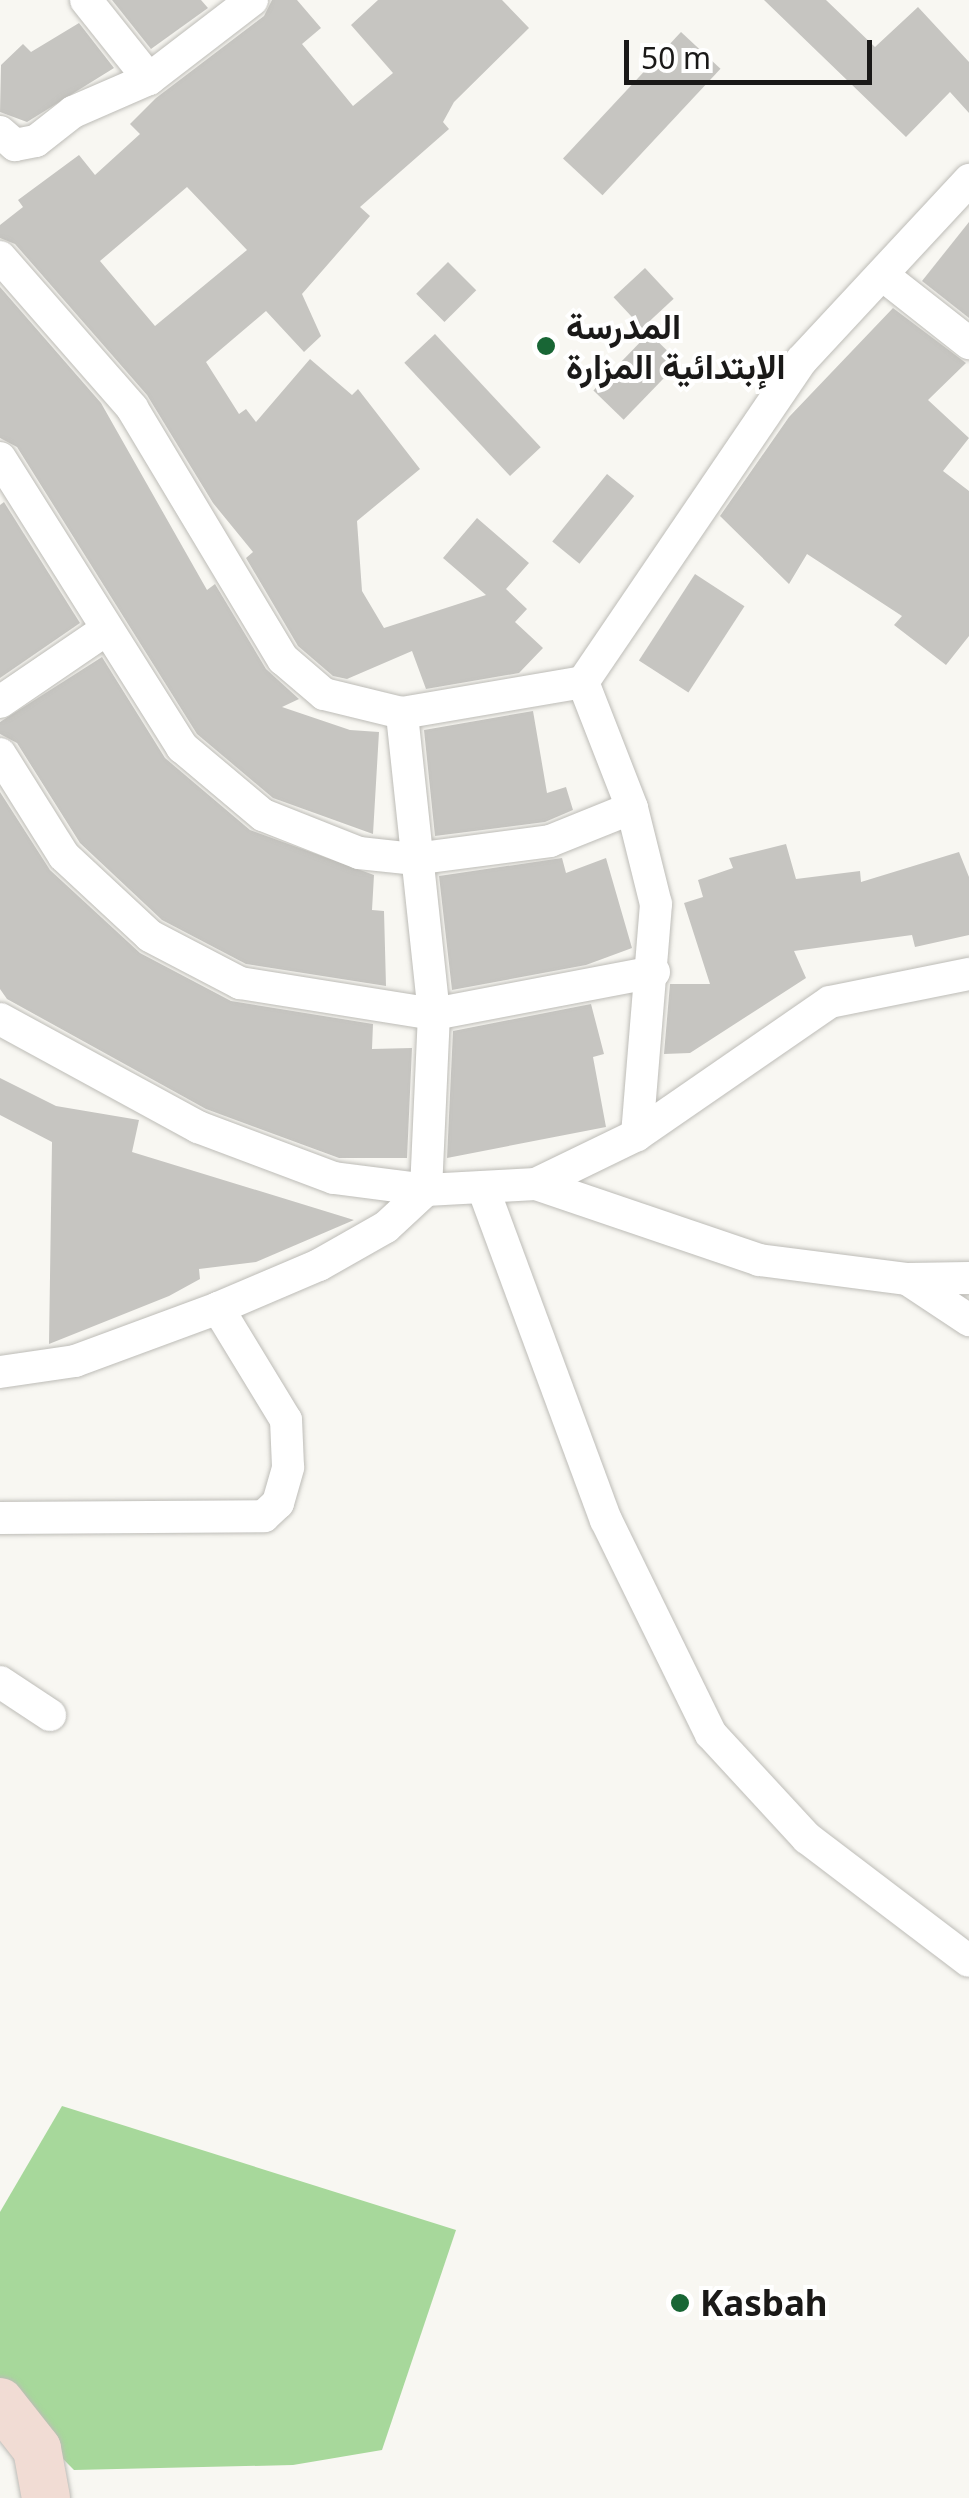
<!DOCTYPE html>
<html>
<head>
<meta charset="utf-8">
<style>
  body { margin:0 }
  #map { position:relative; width:969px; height:2498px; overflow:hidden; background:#f8f7f2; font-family:"Noto Sans",Vazirmatn,sans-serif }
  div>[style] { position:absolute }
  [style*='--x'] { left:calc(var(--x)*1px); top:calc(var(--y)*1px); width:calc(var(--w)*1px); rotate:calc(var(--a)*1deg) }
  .green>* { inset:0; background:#a7d89b }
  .building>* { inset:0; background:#c6c5c1; transform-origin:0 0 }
  .roads { filter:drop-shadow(0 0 2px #bdbcb7) drop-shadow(0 0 2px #bdbcb7) }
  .minor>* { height:32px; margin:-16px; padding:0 16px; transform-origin:16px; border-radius:16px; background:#fff }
  .secondary>* { height:48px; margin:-24px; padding:0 24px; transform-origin:24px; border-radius:24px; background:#f1dcd4 }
  .dots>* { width:28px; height:28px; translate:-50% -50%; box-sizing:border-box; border:5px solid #fff; border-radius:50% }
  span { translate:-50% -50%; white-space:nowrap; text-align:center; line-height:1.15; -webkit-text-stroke:8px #fff; paint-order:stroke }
  .poi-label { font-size:35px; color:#1a1918; font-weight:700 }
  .left { translate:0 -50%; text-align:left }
  .scale { position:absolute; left:624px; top:40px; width:248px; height:45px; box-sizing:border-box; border:5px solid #1a1918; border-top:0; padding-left:12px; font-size:30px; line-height:35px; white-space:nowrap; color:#1a1918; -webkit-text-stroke:8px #fff; paint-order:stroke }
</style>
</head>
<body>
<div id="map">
  <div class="green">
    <i style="clip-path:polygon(62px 2106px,456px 2230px,382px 2450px,293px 2465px,74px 2470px,0 2395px,0 2212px)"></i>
  </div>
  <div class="building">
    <i style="clip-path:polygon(112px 0,201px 0,208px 8px,151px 49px)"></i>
    <i style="clip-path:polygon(evenodd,272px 0,297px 0,321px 28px,302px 44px,353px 106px,393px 73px,351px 25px,378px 0,502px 0,529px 28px,454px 102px,443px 122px,449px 129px,360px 207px,370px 216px,302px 294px,321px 336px,304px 352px,266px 311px,206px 362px,239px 414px,246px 409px,256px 422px,310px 359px,352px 395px,358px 389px,420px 469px,357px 521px,362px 591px,384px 628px,486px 595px,443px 558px,477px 518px,529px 563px,506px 589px,527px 609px,515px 622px,543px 648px,519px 673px,426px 689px,412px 651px,347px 679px,333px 676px,298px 646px,246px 558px,253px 552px,213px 503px,147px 395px,15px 244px,0 238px,0 225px,23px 207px,18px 200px,79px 155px,95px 175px,140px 134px,130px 124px,156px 98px,264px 16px,272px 0,187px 187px,247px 250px,155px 326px,100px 261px,187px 187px)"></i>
    <i style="clip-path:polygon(764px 0,826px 0,875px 47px,918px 7px,969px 62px,969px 113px,950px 92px,906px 137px)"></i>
    <i style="clip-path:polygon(79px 23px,114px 68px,27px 122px,0 112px,1px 65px,23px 44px,31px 52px)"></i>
    <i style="left:681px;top:32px;width:54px;height:173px;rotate:43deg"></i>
    <i style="clip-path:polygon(969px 222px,969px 318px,922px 281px)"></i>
    <i style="left:448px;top:262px;width:40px;height:45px;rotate:45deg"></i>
    <i style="left:645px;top:268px;width:42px;height:43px;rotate:47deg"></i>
    <i style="clip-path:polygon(0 287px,101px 403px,207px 590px,215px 584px,266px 669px,299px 699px,282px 707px,350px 730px,379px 732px,373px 834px,273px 798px,197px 734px,17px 447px,0 438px)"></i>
    <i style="clip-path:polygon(893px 308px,966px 363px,928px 400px,969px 438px,943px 471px,969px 491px,969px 636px,946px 665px,894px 625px,902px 616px,807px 554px,789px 584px,720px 516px,789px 417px)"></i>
    <i style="left:649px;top:333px;width:42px;height:80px;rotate:44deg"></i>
    <i style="left:435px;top:334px;width:155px;height:42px;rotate:47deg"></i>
    <i style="left:607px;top:474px;width:35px;height:87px;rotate:39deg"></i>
    <i style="clip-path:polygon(4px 502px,80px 623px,0 678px,0 505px)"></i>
    <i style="left:695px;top:574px;width:59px;height:103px;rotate:33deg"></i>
    <i style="clip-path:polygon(102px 657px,165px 758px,250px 830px,374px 875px,372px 910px,384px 911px,386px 986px,246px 964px,162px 920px,80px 843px,17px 743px,0 734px,0 722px)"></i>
    <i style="clip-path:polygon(533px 711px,547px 793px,566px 787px,573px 810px,545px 822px,435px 836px,424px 730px)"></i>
    <i style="clip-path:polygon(0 792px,50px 870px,140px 953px,231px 1001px,373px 1024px,372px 1049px,412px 1048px,407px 1158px,339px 1158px,206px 1109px,7px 999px,0 989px)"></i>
    <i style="clip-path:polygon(786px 844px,796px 879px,860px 871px,861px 882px,959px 852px,969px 877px,969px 935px,915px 947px,912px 935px,794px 951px,806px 978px,690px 1053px,664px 1054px,670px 984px,710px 984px,684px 903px,703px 897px,698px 880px,733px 868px,729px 858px)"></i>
    <i style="clip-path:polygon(562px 858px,566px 873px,606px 858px,632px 948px,586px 965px,452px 990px,439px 876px)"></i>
    <i style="clip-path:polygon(591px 1004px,604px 1054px,593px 1057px,606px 1127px,447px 1158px,453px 1031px)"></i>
    <i style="clip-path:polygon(0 1078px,56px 1106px,139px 1120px,132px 1152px,354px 1220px,256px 1262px,199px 1269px,200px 1279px,169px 1296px,49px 1344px,52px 1142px,0 1115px)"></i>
  </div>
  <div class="roads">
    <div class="minor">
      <i style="--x:86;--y:0;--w:101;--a:51.4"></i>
      <i style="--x:0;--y:132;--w:20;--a:41"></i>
      <i style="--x:15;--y:145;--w:21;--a:-11"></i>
      <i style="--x:36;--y:141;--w:47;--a:-38.1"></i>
      <i style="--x:73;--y:112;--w:83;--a:-23.5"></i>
      <i style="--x:149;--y:79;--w:130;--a:-37.5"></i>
      <i style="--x:0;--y:257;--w:201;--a:48.8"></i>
      <i style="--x:132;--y:408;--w:293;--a:59"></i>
      <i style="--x:283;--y:659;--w:54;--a:40.5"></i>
      <i style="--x:324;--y:694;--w:80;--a:13.7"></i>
      <i style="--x:402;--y:713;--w:184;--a:-9.7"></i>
      <i style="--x:583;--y:682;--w:389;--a:-55.8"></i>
      <i style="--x:802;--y:360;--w:246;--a:-47.1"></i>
      <i style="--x:885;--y:277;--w:107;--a:38.2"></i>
      <i style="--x:0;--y:458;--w:342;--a:57.8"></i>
      <i style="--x:182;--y:747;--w:106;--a:40"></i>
      <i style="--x:263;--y:815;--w:103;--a:21.6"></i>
      <i style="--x:359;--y:853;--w:55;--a:6.2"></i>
      <i style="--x:414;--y:859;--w:137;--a:-7.5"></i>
      <i style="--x:550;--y:841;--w:88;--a:-21.9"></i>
      <i style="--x:583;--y:682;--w:135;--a:68.7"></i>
      <i style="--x:632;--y:808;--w:99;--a:76"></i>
      <i style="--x:656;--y:904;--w:232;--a:94.7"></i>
      <i style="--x:0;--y:702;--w:126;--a:-34.3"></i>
      <i style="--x:0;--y:754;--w:120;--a:57.9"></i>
      <i style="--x:64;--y:856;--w:117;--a:42.9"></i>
      <i style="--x:150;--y:936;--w:102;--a:27.6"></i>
      <i style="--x:240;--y:983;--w:196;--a:9.1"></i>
      <i style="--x:434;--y:1014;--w:224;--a:-10.8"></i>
      <i style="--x:0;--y:1019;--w:226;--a:28.6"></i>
      <i style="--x:198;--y:1127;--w:145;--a:20.6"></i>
      <i style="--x:334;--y:1178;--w:93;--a:7.4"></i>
      <i style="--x:426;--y:1190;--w:176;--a:-87.4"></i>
      <i style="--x:434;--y:1014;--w:303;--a:-96.1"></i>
      <i style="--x:536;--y:1184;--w:236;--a:18.8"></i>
      <i style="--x:759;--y:1260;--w:150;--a:7.3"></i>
      <i style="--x:908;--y:1279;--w:61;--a:-0.9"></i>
      <i style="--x:483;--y:1188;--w:354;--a:69.7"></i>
      <i style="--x:606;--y:1520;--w:238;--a:63.9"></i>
      <i style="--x:711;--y:1734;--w:142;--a:47.3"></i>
      <i style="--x:807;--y:1838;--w:203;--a:37.2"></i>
      <i style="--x:910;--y:1281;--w:71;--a:33.5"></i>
      <i style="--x:0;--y:1372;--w:76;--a:-8.3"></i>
      <i style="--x:75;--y:1361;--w:153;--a:-20.3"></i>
      <i style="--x:218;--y:1308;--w:110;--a:-23.1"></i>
      <i style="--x:319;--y:1265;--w:77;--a:-29.6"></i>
      <i style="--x:386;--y:1227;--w:54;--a:-42.8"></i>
      <i style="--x:426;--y:1190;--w:110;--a:-3.1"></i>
      <i style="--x:536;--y:1184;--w:112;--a:-25.9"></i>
      <i style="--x:637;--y:1135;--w:234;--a:-34.6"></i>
      <i style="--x:830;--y:1002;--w:142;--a:-11.4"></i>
      <i style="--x:0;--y:1518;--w:264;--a:-0.4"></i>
      <i style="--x:264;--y:1516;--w:19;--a:-43"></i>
      <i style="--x:278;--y:1503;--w:37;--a:-74"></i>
      <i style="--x:288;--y:1467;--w:47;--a:-92.4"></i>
      <i style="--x:286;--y:1420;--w:131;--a:-121.3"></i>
      <i style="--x:0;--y:1682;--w:60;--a:33.4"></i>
    </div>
    <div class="secondary">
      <i style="--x:0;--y:2402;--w:60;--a:51.8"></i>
      <i style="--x:37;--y:2449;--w:50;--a:79.6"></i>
    </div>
  </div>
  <div class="dots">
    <i style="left:546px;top:346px;background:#186635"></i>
    <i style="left:680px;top:2303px;background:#186635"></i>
  </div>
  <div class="poi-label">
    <span class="left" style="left:566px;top:346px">المدرسة<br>الإبتدائية المزارة</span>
    <span class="left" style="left:700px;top:2303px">Kasbah</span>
  </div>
  <div class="scale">50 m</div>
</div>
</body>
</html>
